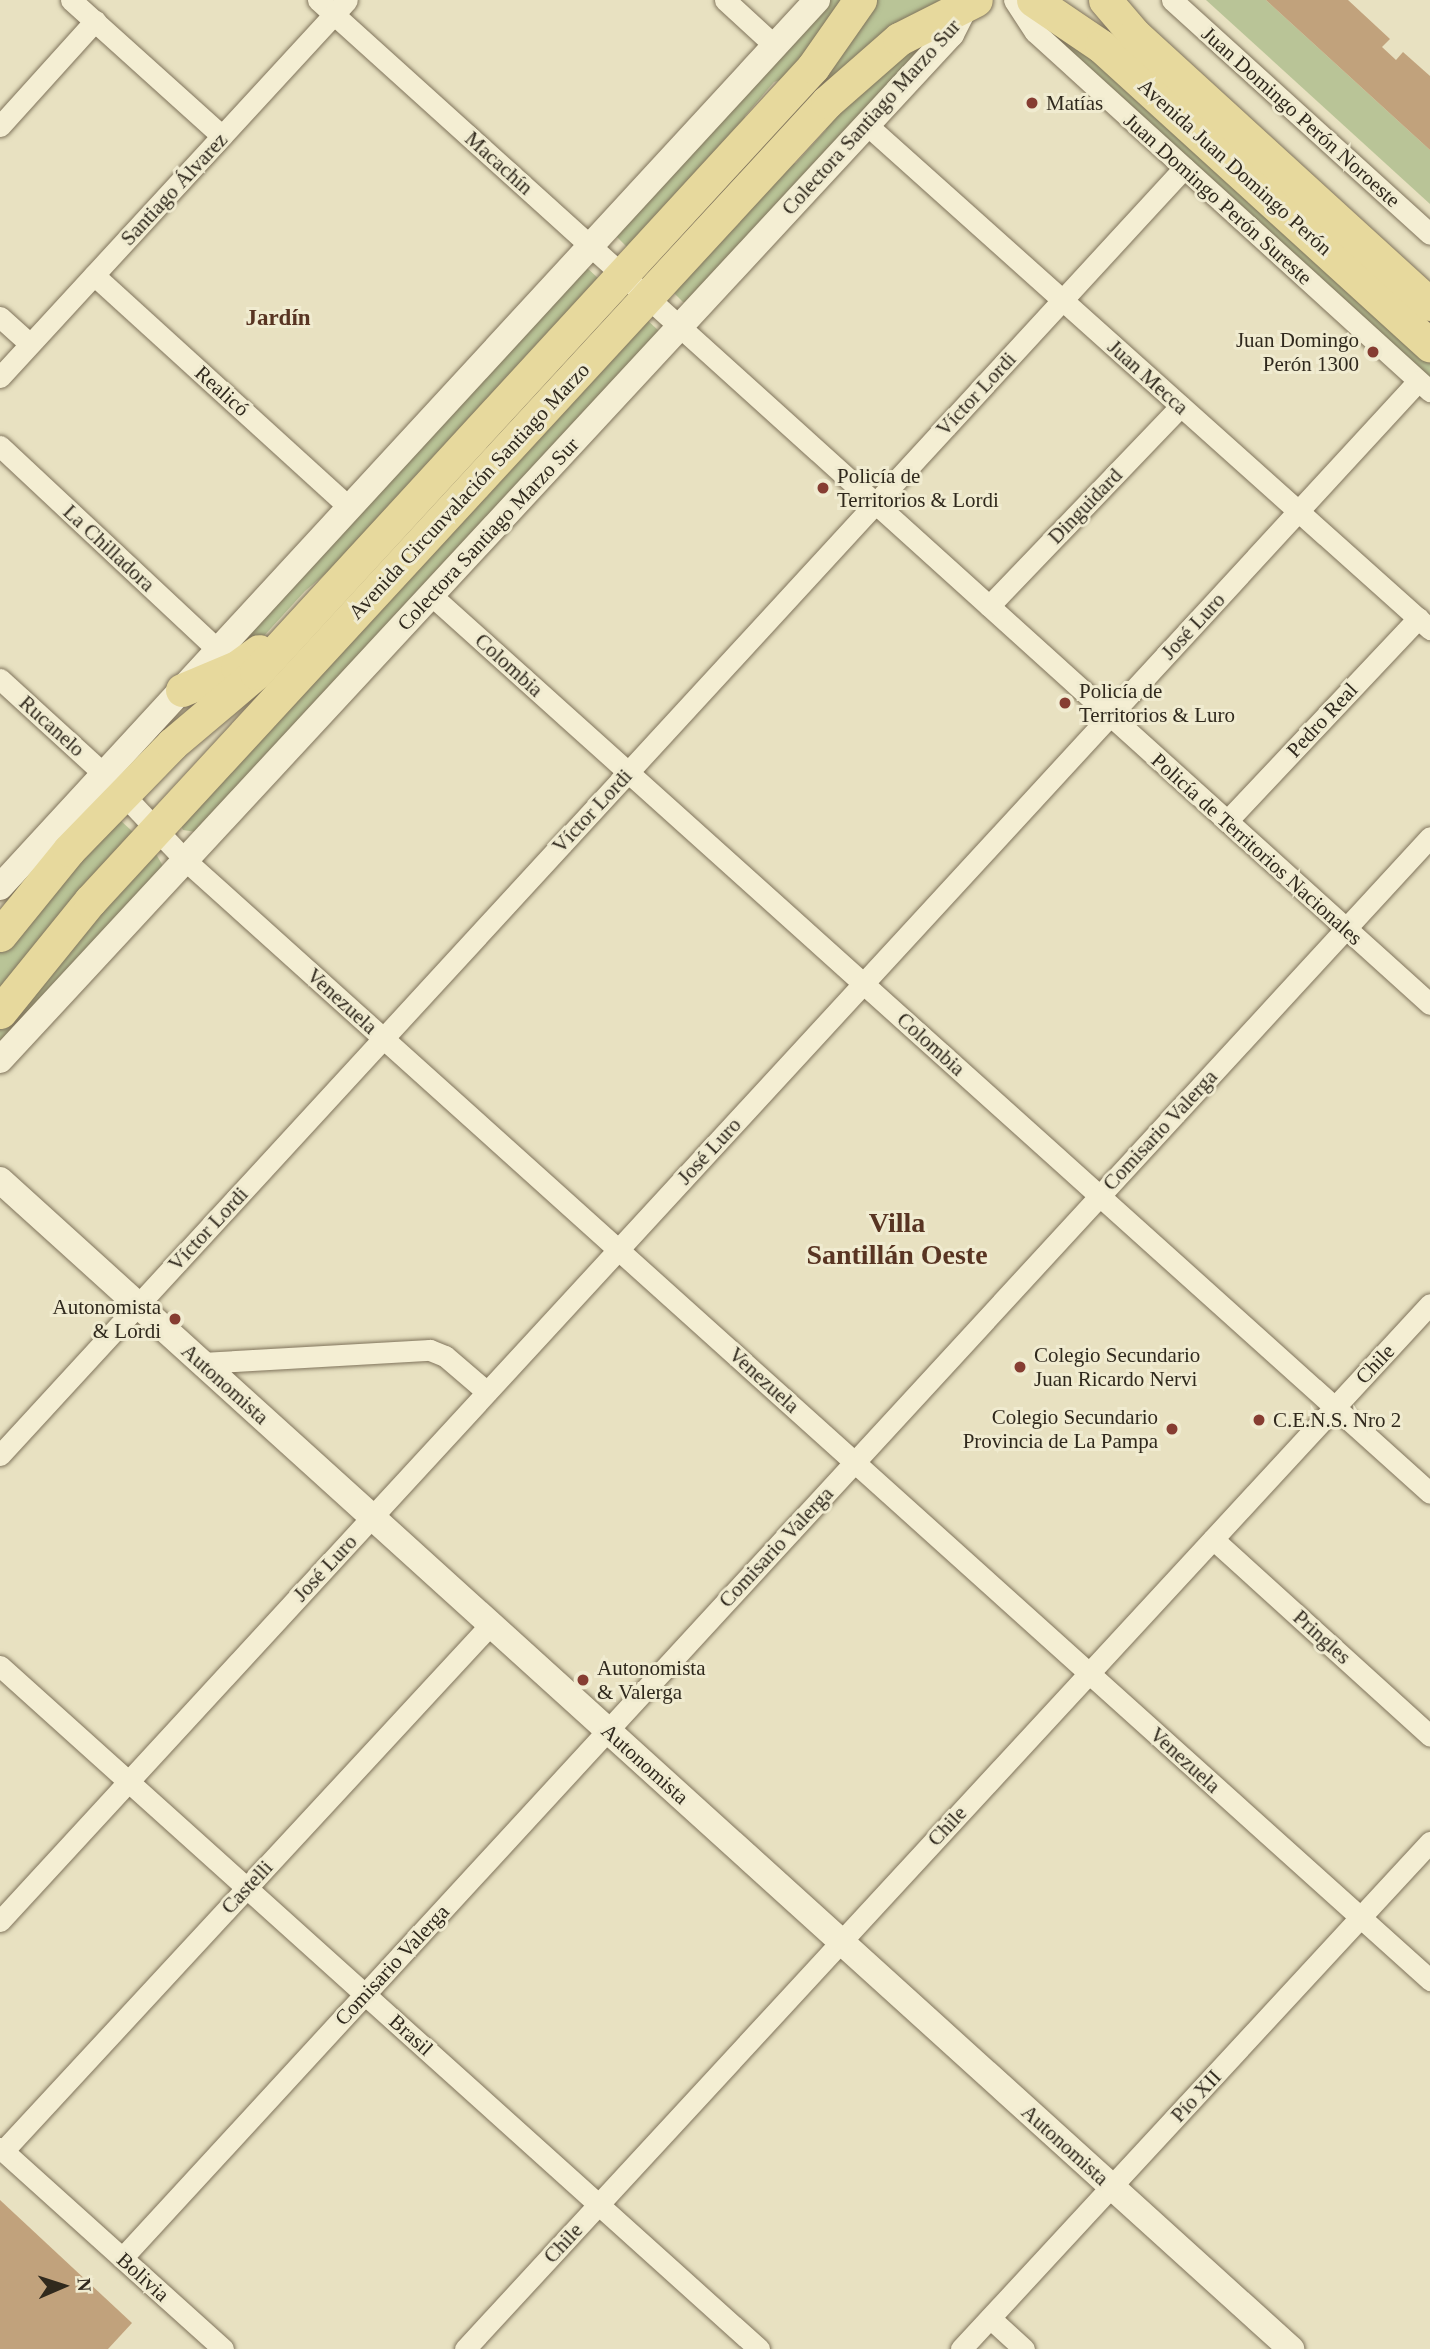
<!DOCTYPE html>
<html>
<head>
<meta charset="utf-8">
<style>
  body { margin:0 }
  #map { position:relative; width:1430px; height:2349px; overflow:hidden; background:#e8e1c1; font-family:"Times New Roman",serif }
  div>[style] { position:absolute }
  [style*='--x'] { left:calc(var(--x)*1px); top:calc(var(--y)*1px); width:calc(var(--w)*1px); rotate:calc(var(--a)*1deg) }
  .green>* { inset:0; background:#b9c497 }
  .building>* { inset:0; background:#c1a27c }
  .roads { filter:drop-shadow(0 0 2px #7f735b) drop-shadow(0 0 2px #7f735b) }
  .minor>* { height:21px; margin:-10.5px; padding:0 10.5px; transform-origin:10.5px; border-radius:10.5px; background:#f4eed3 }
  .tertiary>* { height:26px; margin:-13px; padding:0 13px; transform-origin:13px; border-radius:13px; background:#f4eed3 }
  .primary>* { height:33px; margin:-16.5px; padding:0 16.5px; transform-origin:16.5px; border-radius:16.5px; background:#e7d99d }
  .dots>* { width:19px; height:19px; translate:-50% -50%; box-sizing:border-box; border:4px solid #f0ebd0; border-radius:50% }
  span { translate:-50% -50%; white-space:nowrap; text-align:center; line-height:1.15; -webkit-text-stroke:6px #f0ebd0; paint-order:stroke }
  .poi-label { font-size:21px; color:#30291d }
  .left { translate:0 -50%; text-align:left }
  .right { translate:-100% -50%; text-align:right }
  .street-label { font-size:21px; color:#30291d }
  .neighbourhood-label { font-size:23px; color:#583422; font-weight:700 }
  .district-label { font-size:28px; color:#583422; font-weight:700 }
  .north { position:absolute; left:28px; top:2251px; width:70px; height:70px; -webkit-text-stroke:5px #f0ebd0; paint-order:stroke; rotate:87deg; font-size:19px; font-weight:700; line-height:28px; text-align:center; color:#30291d }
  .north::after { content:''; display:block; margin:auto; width:24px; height:32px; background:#30291d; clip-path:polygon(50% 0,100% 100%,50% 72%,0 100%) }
</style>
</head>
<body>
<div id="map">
  <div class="green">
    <i style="clip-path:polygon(830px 0,851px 0,793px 76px,774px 82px,745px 116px,742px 130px,628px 248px,616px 236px)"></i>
    <i style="clip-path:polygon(871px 0,947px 0,652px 272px,646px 267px)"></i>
    <i style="clip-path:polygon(1206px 0,1266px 0,1430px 150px,1430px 204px)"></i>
    <i style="clip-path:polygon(1036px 22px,1082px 43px,1430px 357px,1430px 379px)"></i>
    <i style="clip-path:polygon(943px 24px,686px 303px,683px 302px,671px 290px,779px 167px,796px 163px,826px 130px,829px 112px)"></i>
    <i style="clip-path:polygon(586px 267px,599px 279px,368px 538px,305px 591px,250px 651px,221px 666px)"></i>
    <i style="clip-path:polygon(646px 319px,659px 331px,196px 832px,183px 830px,180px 824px)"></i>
    <i style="clip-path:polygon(119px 819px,135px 834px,0 996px,0 951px)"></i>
    <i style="clip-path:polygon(156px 854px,163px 866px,0 1045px,0 1028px,55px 956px)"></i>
  </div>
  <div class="building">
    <i style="clip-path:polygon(1266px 0,1348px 0,1390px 39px,1382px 47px,1396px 60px,1403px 52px,1430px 76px,1430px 150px)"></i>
    <i style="clip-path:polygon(0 2200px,132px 2323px,108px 2349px,0 2349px)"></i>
  </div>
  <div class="roads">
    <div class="minor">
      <i style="--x:71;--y:0;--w:203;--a:42"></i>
      <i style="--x:318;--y:0;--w:1498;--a:42.08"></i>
      <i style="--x:725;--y:0;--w:68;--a:42.6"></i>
      <i style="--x:1014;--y:0;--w:38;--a:57"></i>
      <i style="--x:1035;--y:32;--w:534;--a:42.27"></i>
      <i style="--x:1172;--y:0;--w:348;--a:42.2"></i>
      <i style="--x:867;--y:125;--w:756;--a:41.84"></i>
      <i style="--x:0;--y:126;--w:142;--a:-47.9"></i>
      <i style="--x:94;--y:275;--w:346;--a:42.3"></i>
      <i style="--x:0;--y:317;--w:40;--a:42"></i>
      <i style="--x:0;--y:377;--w:512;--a:-47.37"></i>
      <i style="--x:0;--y:446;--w:299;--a:43.1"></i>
      <i style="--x:431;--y:595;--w:1343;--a:41.95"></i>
      <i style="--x:989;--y:606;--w:277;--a:-46.2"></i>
      <i style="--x:0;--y:679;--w:141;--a:42.4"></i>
      <i style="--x:104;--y:774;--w:118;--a:46.7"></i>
      <i style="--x:185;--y:860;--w:1675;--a:41.97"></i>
      <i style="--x:1227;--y:821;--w:279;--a:-46.7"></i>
      <i style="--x:202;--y:1363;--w:228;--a:-3.3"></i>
      <i style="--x:430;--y:1350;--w:16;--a:22"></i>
      <i style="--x:445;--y:1356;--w:55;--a:40.6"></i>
      <i style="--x:0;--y:1455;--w:1749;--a:-47.39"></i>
      <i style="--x:1213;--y:1539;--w:293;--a:42.2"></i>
      <i style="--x:0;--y:1666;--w:1021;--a:41.98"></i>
      <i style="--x:0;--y:1921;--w:2093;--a:-47.36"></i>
      <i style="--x:0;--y:2148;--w:300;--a:42"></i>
      <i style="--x:3;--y:2151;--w:718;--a:-47.2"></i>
      <i style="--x:122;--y:2258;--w:1931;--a:-47.37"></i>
      <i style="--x:990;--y:2318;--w:46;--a:42.4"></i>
      <i style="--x:465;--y:2349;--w:1422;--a:-47.28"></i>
      <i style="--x:961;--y:2349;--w:691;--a:-47.23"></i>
    </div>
    <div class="tertiary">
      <i style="--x:0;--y:887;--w:1206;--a:-47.35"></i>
      <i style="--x:0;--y:1060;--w:1399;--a:-47.17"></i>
      <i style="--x:951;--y:34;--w:35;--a:-63"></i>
      <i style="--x:0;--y:1180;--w:1742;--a:42.16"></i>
    </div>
    <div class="primary">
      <i style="--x:1033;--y:0;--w:82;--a:34.1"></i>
      <i style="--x:1101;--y:46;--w:445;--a:42.3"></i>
      <i style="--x:1105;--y:0;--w:46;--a:49.4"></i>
      <i style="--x:1135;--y:35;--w:399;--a:42.4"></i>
      <i style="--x:182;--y:690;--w:60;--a:-22.7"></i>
      <i style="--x:237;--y:667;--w:27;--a:-36"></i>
      <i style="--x:0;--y:935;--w:109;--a:-50.9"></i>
      <i style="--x:69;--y:850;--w:148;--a:-45.8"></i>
      <i style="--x:172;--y:744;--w:110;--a:-40.2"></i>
      <i style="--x:256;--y:673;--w:823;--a:-47.41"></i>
      <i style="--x:813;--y:67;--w:82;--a:-55"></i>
      <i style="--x:0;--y:1012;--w:143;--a:-51"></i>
      <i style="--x:90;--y:901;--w:1087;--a:-47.31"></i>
      <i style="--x:827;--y:102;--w:96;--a:-41.2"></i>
      <i style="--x:899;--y:39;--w:86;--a:-26.9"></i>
    </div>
  </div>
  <div class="dots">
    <i style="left:1032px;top:103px;background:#863d32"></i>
    <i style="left:1373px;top:352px;background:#863d32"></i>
    <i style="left:823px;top:488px;background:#863d32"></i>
    <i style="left:1065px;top:703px;background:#863d32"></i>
    <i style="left:175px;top:1319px;background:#863d32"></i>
    <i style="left:1020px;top:1367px;background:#863d32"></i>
    <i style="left:1259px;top:1420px;background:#863d32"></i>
    <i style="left:1172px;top:1429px;background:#863d32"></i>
    <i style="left:583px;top:1680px;background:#863d32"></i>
  </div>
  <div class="poi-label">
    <span class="left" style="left:1046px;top:103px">Matías</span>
    <span class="right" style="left:1359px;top:352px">Juan Domingo<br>Perón 1300</span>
    <span class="left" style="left:837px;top:488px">Policía de<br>Territorios &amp; Lordi</span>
    <span class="left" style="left:1079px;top:703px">Policía de<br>Territorios &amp; Luro</span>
    <span class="right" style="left:161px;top:1319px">Autonomista<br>&amp; Lordi</span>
    <span class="left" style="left:1034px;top:1367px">Colegio Secundario<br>Juan Ricardo Nervi</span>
    <span class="right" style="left:1158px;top:1429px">Colegio Secundario<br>Provincia de La Pampa</span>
    <span class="left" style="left:1273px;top:1420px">C.E.N.S. Nro 2</span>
    <span class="left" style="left:597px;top:1680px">Autonomista<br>&amp; Valerga</span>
  </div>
  <div class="street-label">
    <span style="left:871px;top:117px;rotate:-48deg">Colectora Santiago Marzo Sur</span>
    <span style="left:1301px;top:117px;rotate:42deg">Juan Domingo Perón Noroeste</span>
    <span style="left:499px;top:163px;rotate:42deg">Macachín</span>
    <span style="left:1235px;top:167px;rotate:42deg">Avenida Juan Domingo Perón</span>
    <span style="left:174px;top:189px;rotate:-47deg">Santiago Álvarez</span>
    <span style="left:1218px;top:199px;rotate:42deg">Juan Domingo Perón Sureste</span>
    <span style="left:1148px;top:377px;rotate:42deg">Juan Mecca</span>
    <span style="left:222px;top:391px;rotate:42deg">Realicó</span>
    <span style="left:976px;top:394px;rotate:-47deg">Víctor Lordi</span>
    <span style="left:469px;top:491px;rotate:-47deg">Avenida Circunvalación Santiago Marzo</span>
    <span style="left:1085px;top:506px;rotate:-46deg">Dinguidard</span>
    <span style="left:488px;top:534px;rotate:-47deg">Colectora Santiago Marzo Sur</span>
    <span style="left:109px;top:548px;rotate:43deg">La Chilladora</span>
    <span style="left:1193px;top:626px;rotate:-47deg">José Luro</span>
    <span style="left:509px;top:665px;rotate:42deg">Colombia</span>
    <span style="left:1322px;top:720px;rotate:-47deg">Pedro Real</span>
    <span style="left:52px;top:726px;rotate:42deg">Rucanelo</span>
    <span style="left:592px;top:811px;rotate:-47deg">Víctor Lordi</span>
    <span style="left:1257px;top:849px;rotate:42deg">Policía de Territorios Nacionales</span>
    <span style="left:342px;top:1001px;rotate:42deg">Venezuela</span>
    <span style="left:931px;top:1044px;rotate:42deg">Colombia</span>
    <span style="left:1160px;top:1130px;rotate:-47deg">Comisario Valerga</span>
    <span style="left:709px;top:1151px;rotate:-47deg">José Luro</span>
    <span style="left:208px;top:1229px;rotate:-47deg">Víctor Lordi</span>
    <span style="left:1375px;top:1364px;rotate:-47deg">Chile</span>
    <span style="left:764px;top:1380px;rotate:42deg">Venezuela</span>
    <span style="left:225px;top:1384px;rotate:42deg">Autonomista</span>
    <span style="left:776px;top:1547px;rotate:-47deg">Comisario Valerga</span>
    <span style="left:325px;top:1568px;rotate:-47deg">José Luro</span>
    <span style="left:1322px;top:1637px;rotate:42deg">Pringles</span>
    <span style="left:1185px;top:1760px;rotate:42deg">Venezuela</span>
    <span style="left:645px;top:1764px;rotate:42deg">Autonomista</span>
    <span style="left:947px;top:1826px;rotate:-47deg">Chile</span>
    <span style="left:247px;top:1887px;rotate:-47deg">Castelli</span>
    <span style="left:392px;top:1965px;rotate:-47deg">Comisario Valerga</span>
    <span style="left:411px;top:2035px;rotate:42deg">Brasil</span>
    <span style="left:1196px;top:2096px;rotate:-47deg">Pío XII</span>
    <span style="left:1065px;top:2145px;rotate:42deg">Autonomista</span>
    <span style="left:563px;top:2243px;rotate:-47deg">Chile</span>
    <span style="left:143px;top:2277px;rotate:42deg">Bolivia</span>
  </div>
  <div class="neighbourhood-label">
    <span style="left:278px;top:318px">Jardín</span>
  </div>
  <div class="district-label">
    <span style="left:897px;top:1239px">Villa<br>Santillán Oeste</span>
  </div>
  <div class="north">N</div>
</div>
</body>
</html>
